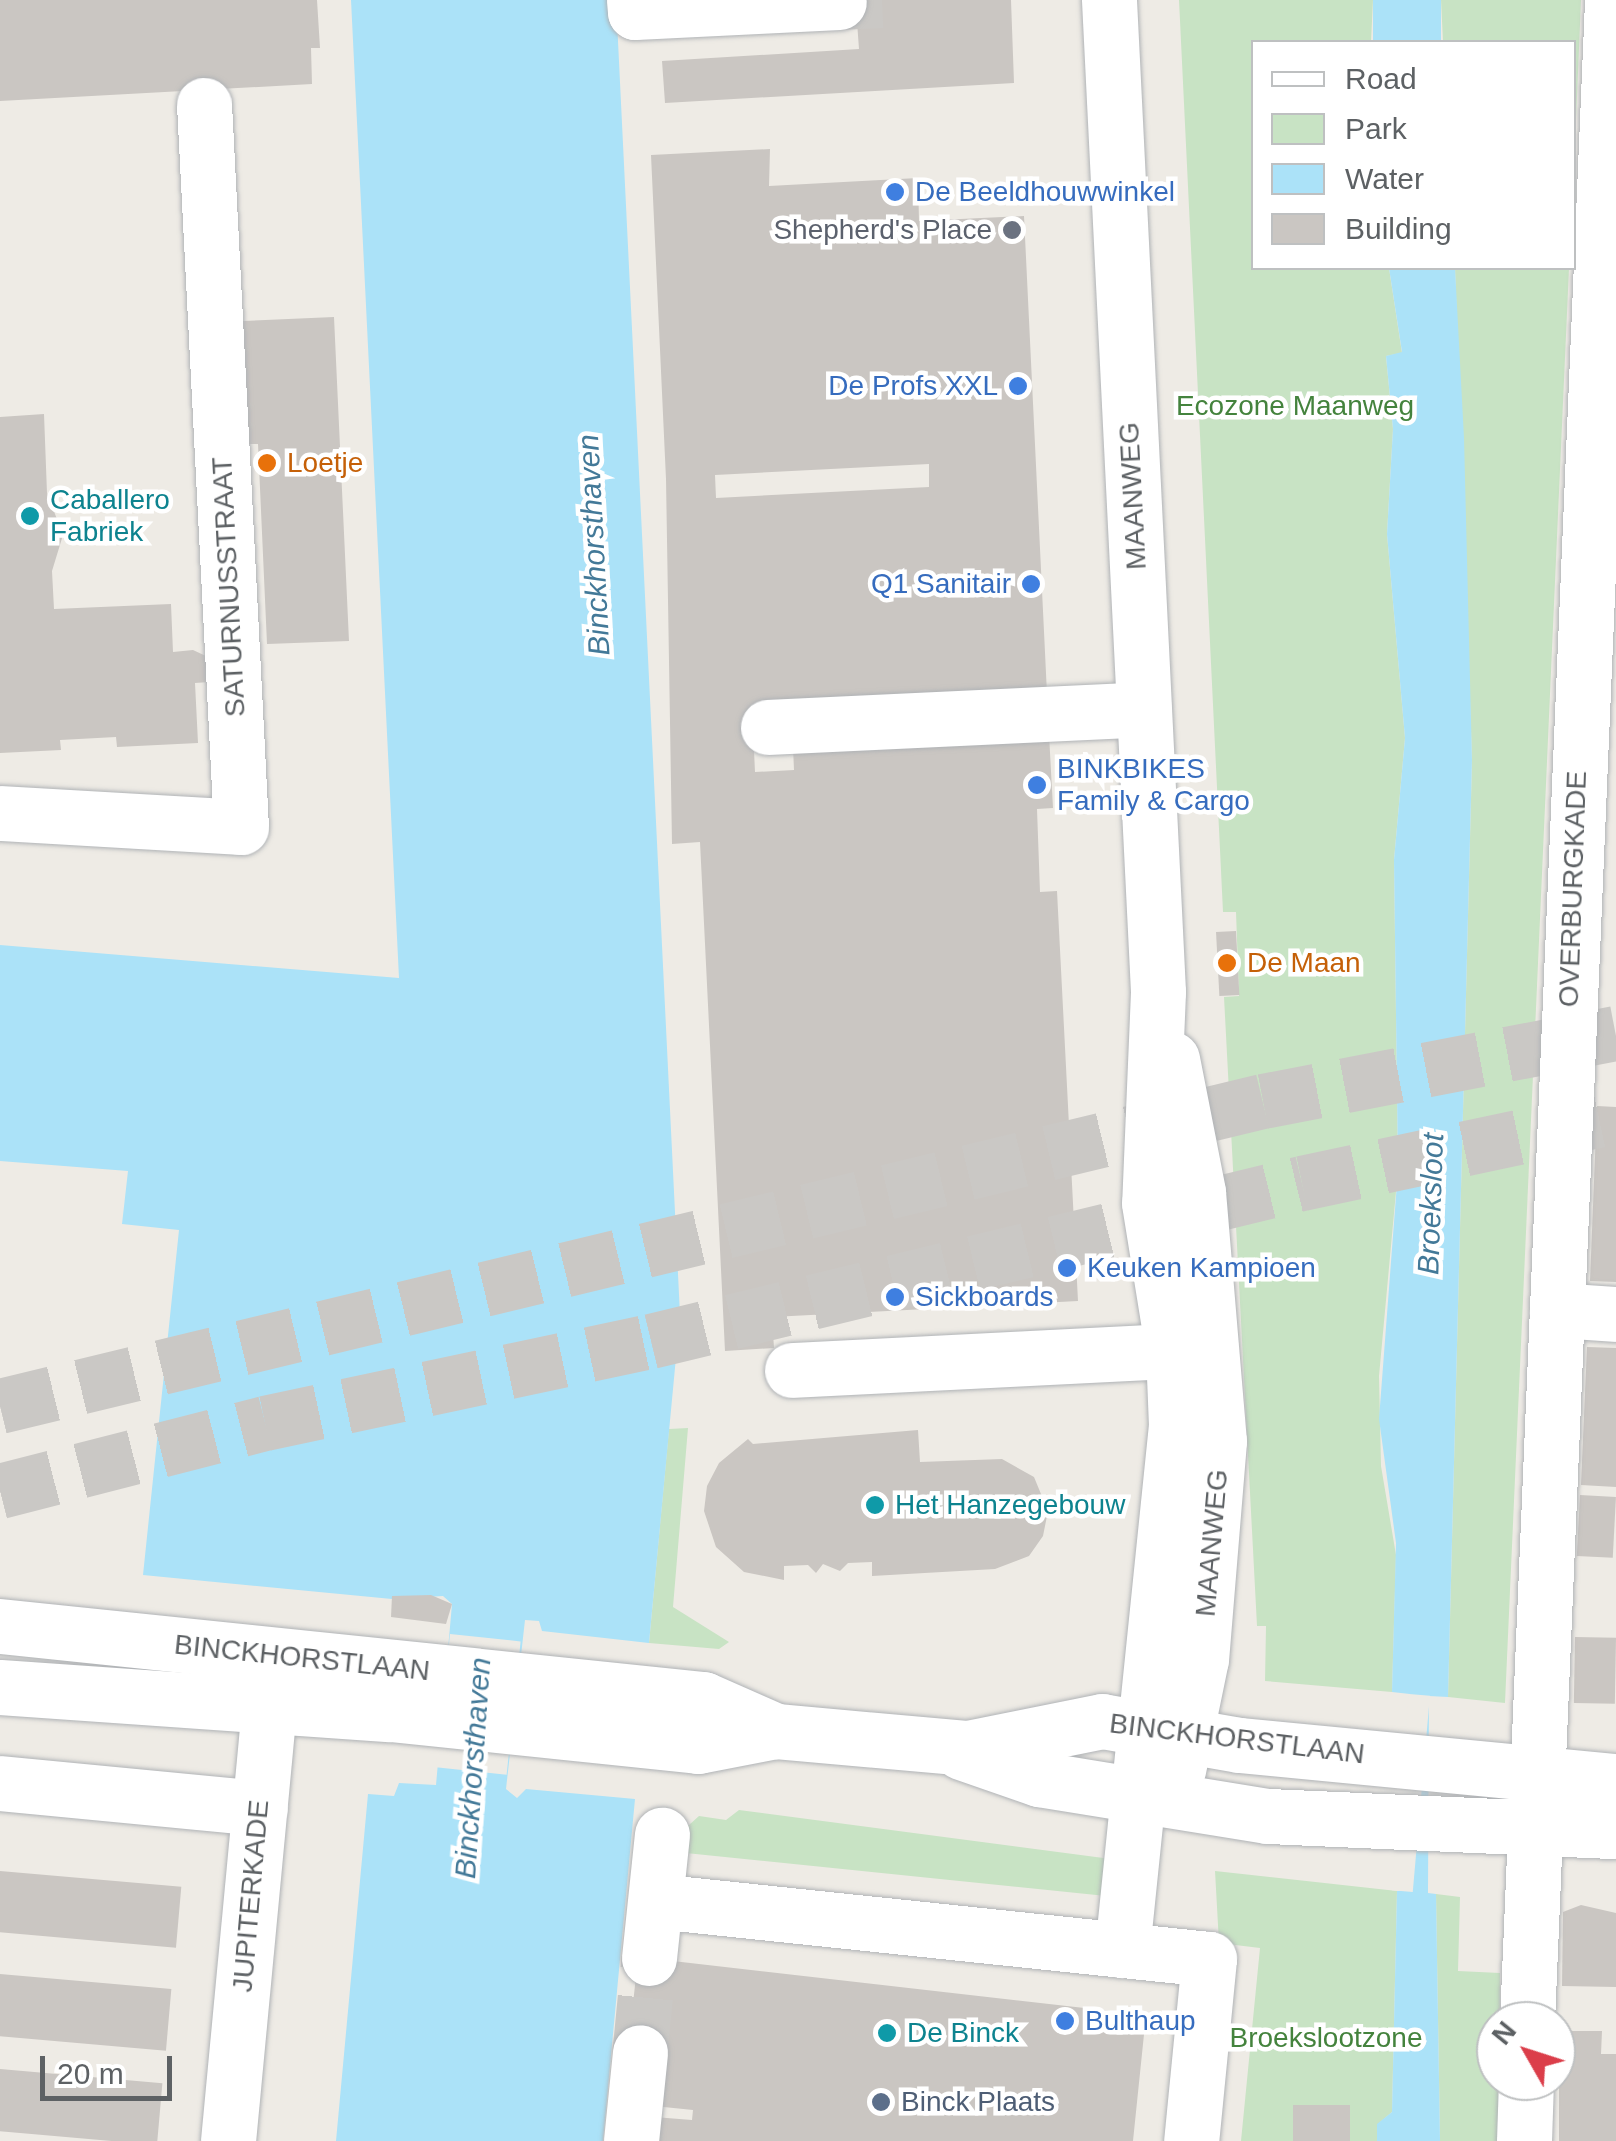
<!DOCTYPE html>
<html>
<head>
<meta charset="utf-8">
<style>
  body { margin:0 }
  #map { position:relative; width:1616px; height:2141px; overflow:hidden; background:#eeebe5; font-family:Arial,sans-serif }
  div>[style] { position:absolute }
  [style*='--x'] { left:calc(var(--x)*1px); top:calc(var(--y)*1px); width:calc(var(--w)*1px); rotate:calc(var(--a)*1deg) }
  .green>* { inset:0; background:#c8e3c4 }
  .water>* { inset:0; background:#abe2f8; transform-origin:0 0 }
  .pier>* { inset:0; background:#eeebe5; transform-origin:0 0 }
  .building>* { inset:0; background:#cac6c2; transform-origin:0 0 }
  .minor-tunnel>* { height:55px; margin-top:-27.5px; transform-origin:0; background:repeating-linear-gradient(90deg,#cac8c5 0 55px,transparent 0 83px) }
  .major-tunnel>* { height:55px; margin-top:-27.5px; transform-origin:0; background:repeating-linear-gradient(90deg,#cac8c5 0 55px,transparent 0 83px) }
  .roads { filter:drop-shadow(0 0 2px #b0b3b6) drop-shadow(0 0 2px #b0b3b6) }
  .minor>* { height:55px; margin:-27.5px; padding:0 27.5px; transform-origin:27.5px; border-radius:27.5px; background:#fff }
  .dots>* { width:28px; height:28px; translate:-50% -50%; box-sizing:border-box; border:5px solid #fff; border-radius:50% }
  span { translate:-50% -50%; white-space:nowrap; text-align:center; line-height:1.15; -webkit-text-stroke:9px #fff; paint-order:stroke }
  .shop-label { font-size:28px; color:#366cbe }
  .left { translate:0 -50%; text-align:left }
  .right { translate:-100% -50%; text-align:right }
  .worship-label { font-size:28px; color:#5b616d }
  .park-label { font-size:28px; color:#44833d }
  .food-label { font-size:28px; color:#c56008 }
  .street-label { font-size:28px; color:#5d6164 }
  .culture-label { font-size:28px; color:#0d838f }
  .service-label { font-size:28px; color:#4e5e75 }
  .water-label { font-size:30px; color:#437998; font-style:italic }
  .legend { position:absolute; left:1251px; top:40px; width:325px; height:230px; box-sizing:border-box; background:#fff; border:2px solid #bec0c1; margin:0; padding:12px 18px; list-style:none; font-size:30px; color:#5d6164 }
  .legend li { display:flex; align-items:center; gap:20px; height:50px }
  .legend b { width:50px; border:2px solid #bec0c1 }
  .north { position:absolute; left:1476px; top:2001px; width:100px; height:100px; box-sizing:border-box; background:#fff; border:2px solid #bec0c1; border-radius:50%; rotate:309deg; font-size:28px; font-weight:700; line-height:40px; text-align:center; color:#5d6164 }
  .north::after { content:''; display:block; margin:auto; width:35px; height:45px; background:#db3e4a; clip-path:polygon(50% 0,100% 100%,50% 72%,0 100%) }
  .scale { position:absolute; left:40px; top:2056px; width:132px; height:45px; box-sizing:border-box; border:5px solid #5d6164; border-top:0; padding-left:12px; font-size:30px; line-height:35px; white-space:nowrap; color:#5d6164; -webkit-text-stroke:8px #fff; paint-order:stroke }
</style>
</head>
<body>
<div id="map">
  <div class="green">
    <i style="clip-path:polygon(1179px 0,1373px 0,1371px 42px,1254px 42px,1254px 268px,1389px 268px,1402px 353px,1386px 356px,1393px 429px,1387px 534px,1405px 738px,1394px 860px,1398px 1170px,1379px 1376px,1381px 1466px,1396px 1555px,1392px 1692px,1265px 1681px,1266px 1626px,1257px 1626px,1224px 997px,1239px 996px,1236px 912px,1223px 912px)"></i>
    <i style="clip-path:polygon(1441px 0,1581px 0,1574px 169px,1574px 42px,1443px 42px)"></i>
    <i style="clip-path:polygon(1455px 268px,1569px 268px,1505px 1703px,1448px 1697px,1472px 760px)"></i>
    <i style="clip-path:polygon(688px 1428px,673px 1607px,729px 1642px,719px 1649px,649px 1643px,669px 1429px)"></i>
    <i style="clip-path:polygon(739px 1810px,1111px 1859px,1106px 1896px,676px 1852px,679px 1834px,699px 1816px,726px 1820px)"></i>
    <i style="clip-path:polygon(1215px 1871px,1397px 1891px,1392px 2112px,1378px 2124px,1377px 2141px,1350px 2141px,1349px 2105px,1294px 2105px,1293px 2141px,1241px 2141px,1260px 1948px,1219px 1943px)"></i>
    <i style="clip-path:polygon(1436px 1894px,1460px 1897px,1458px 1971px,1500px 1973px,1499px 2141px,1440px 2141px)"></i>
  </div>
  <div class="water">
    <i style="clip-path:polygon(351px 0,616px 0,680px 1315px,649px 1643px,542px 1631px,539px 1621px,525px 1620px,506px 1789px,517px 1798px,526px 1789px,635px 1799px,603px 2141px,336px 2141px,368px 1794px,394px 1796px,399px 1783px,436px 1785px,452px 1604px,443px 1596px,392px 1599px,143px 1575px,179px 1230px,122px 1224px,128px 1171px,0 1161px,0 945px,399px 978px)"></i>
    <i style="left:1373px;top:0;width:68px;height:42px"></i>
    <i style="clip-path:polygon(1389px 268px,1455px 268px,1464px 438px,1472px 760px,1448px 1697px,1429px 1696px,1428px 1893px,1436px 1894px,1440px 2141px,1377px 2141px,1377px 2124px,1392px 2112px,1397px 1891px,1410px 1891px,1410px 1694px,1392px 1692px,1396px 1543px,1379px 1419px,1398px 1170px,1394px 860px,1405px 738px,1387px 534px,1393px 429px,1386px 356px,1402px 352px)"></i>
  </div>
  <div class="pier">
    <i style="left:450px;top:1634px;width:71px;height:134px;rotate:6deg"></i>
    <i style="left:1409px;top:1694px;width:21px;height:197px;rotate:5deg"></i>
  </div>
  <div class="building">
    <i style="clip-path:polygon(0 0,317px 0,320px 48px,311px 48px,312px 84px,0 101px)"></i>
    <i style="clip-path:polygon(839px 0,1011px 0,1014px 83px,665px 103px,662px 61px,859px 49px,856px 8px)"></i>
    <i style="clip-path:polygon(evenodd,770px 149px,769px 186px,918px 178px,919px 221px,1024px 216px,1047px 694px,752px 708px,755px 772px,794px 770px,793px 747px,1049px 734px,1053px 808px,1037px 809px,1040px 892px,1057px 891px,1078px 1301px,772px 1317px,774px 1348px,725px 1351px,700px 842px,672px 844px,666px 479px,651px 155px,770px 149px,929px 464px,929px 487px,716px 498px,715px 475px,929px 464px)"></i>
    <i style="clip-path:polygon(334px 317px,349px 641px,267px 644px,258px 444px,249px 444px,243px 321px)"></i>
    <i style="clip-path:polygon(44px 414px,47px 493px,63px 535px,52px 571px,54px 609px,171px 604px,173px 652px,193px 650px,208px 657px,209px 682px,195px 683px,198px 743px,117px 747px,116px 737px,60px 740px,61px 750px,0 753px,0 417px)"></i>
    <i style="left:1236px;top:931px;width:64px;height:20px;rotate:87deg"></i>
    <i style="clip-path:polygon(1597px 1106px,1616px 1107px,1616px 1282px,1590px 1281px)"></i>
    <i style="clip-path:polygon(1587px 1347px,1616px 1348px,1616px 1487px,1581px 1485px)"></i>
    <i style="clip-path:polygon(918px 1430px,920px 1462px,1002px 1459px,1034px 1477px,1048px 1511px,1043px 1536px,1029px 1556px,995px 1569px,872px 1576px,872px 1562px,848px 1563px,840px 1571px,823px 1564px,816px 1573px,808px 1565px,784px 1566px,784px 1580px,744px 1572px,716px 1547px,704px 1511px,707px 1486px,719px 1463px,748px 1439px,753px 1444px)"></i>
    <i style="left:1580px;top:1495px;width:36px;height:61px;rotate:3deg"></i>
    <i style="clip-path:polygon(431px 1595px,452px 1604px,446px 1624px,391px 1617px,392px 1596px)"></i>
    <i style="left:1575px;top:1637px;width:41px;height:66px;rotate:1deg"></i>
    <i style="left:0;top:1871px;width:182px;height:61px;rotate:5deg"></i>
    <i style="clip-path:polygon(1581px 1905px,1616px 1913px,1616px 1987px,1562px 1986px,1563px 1912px)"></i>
    <i style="clip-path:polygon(638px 1957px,1146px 2015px,1133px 2141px,652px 2141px,654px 2117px,692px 2120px,693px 2110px,654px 2106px,628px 2051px)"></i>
    <i style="left:0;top:1974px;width:172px;height:62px;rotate:5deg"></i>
    <i style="clip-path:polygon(1559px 2031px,1602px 2031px,1601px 2054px,1616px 2054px,1616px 2141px,1559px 2141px)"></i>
    <i style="left:0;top:2069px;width:163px;height:62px;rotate:5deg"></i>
    <i style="left:1293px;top:2105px;width:57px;height:36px"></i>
  </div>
  <div class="minor-tunnel">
    <i style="--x:839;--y:2;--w:43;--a:-2.7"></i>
    <i style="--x:640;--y:2052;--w:94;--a:-84.5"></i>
  </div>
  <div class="major-tunnel">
    <i style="--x:0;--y:1406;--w:1299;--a:-13.58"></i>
    <i style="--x:1263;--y:1101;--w:359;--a:-10.9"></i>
    <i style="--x:0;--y:1491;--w:274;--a:-14.4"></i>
    <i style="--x:265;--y:1423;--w:395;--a:-12"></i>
    <i style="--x:651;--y:1341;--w:670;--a:-13.64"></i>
    <i style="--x:1302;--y:1183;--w:321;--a:-12"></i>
  </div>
  <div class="roads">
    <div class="minor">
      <i style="--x:634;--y:0;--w:12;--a:85"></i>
      <i style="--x:635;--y:12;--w:204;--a:-2.8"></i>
      <i style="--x:1109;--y:0;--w:993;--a:87.17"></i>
      <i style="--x:1158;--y:992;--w:211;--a:92.4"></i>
      <i style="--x:1149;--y:1203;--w:150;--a:80.8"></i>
      <i style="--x:1173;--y:1351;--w:74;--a:87.7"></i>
      <i style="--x:1176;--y:1425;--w:528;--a:95.87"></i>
      <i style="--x:768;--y:727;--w:376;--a:-2.7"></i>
      <i style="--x:0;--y:813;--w:241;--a:3.3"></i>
      <i style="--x:241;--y:827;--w:723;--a:-92.93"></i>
      <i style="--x:1172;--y:1059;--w:136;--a:78.9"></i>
      <i style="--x:1198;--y:1192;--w:250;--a:85.2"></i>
      <i style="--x:1219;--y:1441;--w:219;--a:94.7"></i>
      <i style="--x:1201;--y:1659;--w:113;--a:101.7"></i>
      <i style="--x:1557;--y:1310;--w:59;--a:3.9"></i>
      <i style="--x:792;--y:1370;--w:419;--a:-2.9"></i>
      <i style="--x:0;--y:1626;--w:707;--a:5.93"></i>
      <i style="--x:703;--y:1699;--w:80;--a:23.7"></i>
      <i style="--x:0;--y:1687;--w:391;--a:4"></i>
      <i style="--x:390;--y:1714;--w:310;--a:5.9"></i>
      <i style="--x:698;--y:1746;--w:79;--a:-10.9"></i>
      <i style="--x:776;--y:1731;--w:193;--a:5.1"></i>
      <i style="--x:968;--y:1748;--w:137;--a:-11.4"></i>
      <i style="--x:1102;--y:1721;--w:140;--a:9.9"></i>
      <i style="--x:1240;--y:1745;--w:378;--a:5.5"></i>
      <i style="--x:961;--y:1752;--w:83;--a:19.1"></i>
      <i style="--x:1039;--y:1779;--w:232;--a:9.2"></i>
      <i style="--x:1268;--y:1816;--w:348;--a:2.5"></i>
      <i style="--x:0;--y:1783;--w:261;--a:5.5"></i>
      <i style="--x:656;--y:1901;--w:556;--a:5.99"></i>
      <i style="--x:1209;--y:1959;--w:183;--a:95.6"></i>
      <i style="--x:649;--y:1958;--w:124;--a:-84"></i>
      <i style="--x:1527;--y:2021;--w:2023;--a:-87.59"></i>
      <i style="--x:228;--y:2141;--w:433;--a:-84.6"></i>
      <i style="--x:631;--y:2141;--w:89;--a:-84.2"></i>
      <i style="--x:1524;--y:2141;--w:60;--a:-88.1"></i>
    </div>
  </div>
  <div class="dots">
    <i style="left:895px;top:192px;background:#3f7fe0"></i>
    <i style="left:1012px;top:230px;background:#6b7280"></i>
    <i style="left:1018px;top:386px;background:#3f7fe0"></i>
    <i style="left:267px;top:463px;background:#e8710a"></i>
    <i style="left:30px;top:516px;background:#0f9aa8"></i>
    <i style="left:1031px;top:584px;background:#3f7fe0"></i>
    <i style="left:1037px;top:785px;background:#3f7fe0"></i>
    <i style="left:1227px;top:963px;background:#e8710a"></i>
    <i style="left:1067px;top:1268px;background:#3f7fe0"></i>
    <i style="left:895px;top:1297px;background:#3f7fe0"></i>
    <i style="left:875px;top:1505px;background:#0f9aa8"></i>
    <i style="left:1065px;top:2021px;background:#3f7fe0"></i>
    <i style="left:887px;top:2033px;background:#0f9aa8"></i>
    <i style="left:881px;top:2102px;background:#5c6f8a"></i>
  </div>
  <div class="shop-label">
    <span class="left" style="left:915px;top:192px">De Beeldhouwwinkel</span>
    <span class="right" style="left:998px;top:386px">De Profs XXL</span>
    <span class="right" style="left:1011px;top:584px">Q1 Sanitair</span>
    <span class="left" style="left:1057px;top:785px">BINKBIKES<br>Family &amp; Cargo</span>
    <span class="left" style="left:1087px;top:1268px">Keuken Kampioen</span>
    <span class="left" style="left:915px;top:1297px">Sickboards</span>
    <span class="left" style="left:1085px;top:2021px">Bulthaup</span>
  </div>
  <div class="worship-label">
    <span class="right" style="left:992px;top:230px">Shepherd's Place</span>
  </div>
  <div class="park-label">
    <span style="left:1295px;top:406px">Ecozone Maanweg</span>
    <span style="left:1326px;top:2038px">Broekslootzone</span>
  </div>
  <div class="food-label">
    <span class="left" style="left:287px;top:463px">Loetje</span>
    <span class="left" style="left:1247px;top:963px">De Maan</span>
  </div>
  <div class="street-label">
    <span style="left:1133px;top:496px;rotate:-93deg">MAANWEG</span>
    <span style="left:229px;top:587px;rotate:-93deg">SATURNUSSTRAAT</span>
    <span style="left:1573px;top:889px;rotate:-88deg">OVERBURGKADE</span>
    <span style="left:1212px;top:1543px;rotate:-85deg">MAANWEG</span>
    <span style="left:302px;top:1658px;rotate:6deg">BINCKHORSTLAAN</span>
    <span style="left:1237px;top:1739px;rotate:7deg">BINCKHORSTLAAN</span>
    <span style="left:251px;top:1896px;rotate:-85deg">JUPITERKADE</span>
  </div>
  <div class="culture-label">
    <span class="left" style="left:50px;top:516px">Caballero<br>Fabriek</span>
    <span class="left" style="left:895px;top:1505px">Het Hanzegebouw</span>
    <span class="left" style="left:907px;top:2033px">De Binck</span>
  </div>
  <div class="service-label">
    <span class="left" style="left:901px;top:2102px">Binck Plaats</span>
  </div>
  <div class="water-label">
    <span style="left:594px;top:545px;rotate:-93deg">Binckhorsthaven</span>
    <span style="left:1431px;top:1204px;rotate:-88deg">Broeksloot</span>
    <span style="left:473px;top:1768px;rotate:-86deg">Binckhorsthaven</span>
  </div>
  <ul class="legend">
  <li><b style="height:12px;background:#fff"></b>Road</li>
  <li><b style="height:28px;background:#c8e3c4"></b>Park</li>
  <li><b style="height:28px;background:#abe2f8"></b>Water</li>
  <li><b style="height:28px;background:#cac6c2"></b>Building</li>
  </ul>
  <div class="north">N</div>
  <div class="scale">20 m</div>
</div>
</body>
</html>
